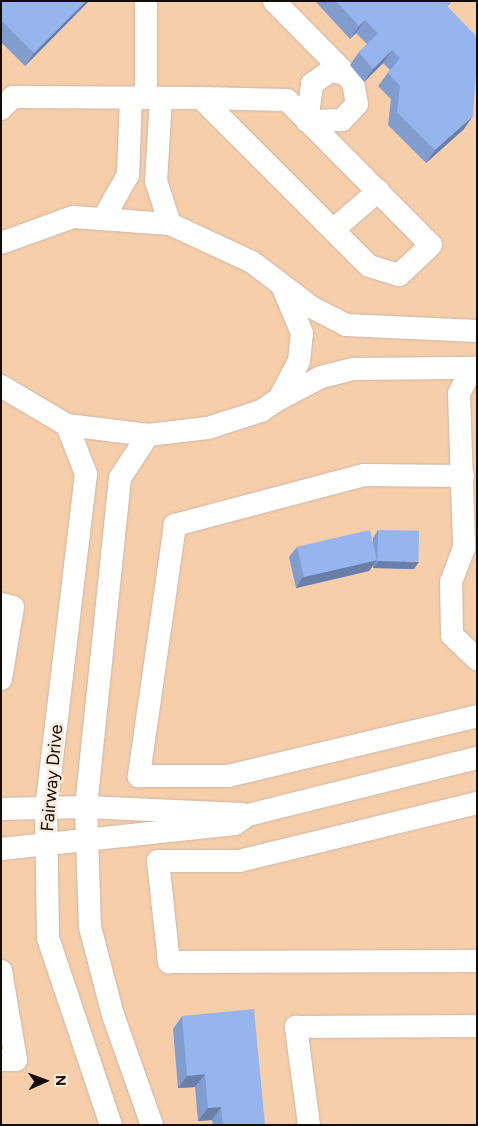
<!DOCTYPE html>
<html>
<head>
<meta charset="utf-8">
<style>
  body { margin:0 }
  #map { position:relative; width:478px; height:1126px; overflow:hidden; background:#fdecde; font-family:Figtree,sans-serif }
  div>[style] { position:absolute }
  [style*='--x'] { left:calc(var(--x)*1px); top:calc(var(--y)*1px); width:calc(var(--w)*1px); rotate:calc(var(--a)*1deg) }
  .green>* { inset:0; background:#f6ceaa; transform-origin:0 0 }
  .roads { filter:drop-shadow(0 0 1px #ccb8a7) drop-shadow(0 0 1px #ccb8a7) }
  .minor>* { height:22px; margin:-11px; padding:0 11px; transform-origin:11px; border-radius:11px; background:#fff }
  .wall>* { inset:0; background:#819cce }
  .shaded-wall>* { inset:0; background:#697fa7 }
  .building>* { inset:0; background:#96b5ef; transform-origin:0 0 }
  span { translate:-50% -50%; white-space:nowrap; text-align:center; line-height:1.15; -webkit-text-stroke:5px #fdecde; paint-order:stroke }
  .street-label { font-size:18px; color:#130c07 }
  .frame { position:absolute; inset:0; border:2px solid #130c07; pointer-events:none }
  .north { position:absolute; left:20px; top:1056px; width:50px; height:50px; -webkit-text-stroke:4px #fdecde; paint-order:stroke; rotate:88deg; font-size:14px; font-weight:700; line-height:20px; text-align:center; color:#130c07 }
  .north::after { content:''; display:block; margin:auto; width:18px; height:22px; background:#130c07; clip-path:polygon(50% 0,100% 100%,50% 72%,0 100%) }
</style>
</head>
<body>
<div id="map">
  <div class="green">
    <i style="left:1px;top:1px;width:476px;height:1124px"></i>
  </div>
  <div class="roads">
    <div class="minor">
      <i style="--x:146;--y:1;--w:97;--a:90"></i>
      <i style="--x:274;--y:1;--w:107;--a:45.4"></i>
      <i style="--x:330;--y:71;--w:13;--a:9"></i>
      <i style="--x:343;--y:73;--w:13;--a:42"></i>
      <i style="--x:353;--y:82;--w:22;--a:80"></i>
      <i style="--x:357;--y:104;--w:22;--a:133"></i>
      <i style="--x:342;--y:120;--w:35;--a:178"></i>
      <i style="--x:307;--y:121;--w:37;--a:-82"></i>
      <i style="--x:312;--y:84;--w:22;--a:-36"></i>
      <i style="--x:161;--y:98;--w:83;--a:93.4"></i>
      <i style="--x:156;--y:181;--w:45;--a:72"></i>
      <i style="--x:1;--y:109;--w:17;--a:-45"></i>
      <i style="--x:13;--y:97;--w:188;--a:0.3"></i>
      <i style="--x:201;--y:98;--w:86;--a:1.3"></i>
      <i style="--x:287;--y:100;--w:204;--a:45.2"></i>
      <i style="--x:431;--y:245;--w:44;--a:136.8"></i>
      <i style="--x:399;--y:275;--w:31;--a:-163"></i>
      <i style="--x:369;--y:266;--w:238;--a:-135"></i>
      <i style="--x:103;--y:219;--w:51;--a:-60.4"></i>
      <i style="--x:128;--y:175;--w:77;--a:-87.8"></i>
      <i style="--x:333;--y:230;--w:60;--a:-40.9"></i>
      <i style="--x:1;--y:243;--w:77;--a:-19.9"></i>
      <i style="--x:73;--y:217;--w:97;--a:4.1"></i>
      <i style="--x:170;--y:224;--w:90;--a:24.9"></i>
      <i style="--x:252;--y:262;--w:74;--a:37.3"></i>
      <i style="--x:311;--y:307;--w:39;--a:27"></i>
      <i style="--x:346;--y:325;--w:131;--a:2.6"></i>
      <i style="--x:472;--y:368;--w:29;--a:117"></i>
      <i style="--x:459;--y:394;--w:154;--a:88.1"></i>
      <i style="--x:464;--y:548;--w:36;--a:111"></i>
      <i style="--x:451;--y:582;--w:53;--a:88.9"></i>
      <i style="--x:452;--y:635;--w:35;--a:44"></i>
      <i style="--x:1;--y:386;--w:77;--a:30.6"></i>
      <i style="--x:67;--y:425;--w:82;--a:7"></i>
      <i style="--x:148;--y:435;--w:60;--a:-6.7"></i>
      <i style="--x:208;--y:428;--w:56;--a:-17.8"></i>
      <i style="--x:261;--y:411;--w:22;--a:-34"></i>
      <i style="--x:279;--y:399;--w:43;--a:-62.2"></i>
      <i style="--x:299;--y:361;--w:28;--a:-84"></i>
      <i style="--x:302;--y:333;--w:49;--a:-112.9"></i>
      <i style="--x:279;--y:399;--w:47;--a:-27.6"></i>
      <i style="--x:321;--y:377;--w:34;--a:-14"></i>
      <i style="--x:354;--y:369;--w:123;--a:-0.5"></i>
      <i style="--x:67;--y:425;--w:53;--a:68.8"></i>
      <i style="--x:86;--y:474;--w:336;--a:96.8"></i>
      <i style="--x:46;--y:808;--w:130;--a:89.1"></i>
      <i style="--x:48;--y:938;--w:197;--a:71.4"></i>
      <i style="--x:148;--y:435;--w:51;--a:123.1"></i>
      <i style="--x:120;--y:478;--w:331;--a:95.9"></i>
      <i style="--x:86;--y:807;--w:120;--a:88.1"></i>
      <i style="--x:90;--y:927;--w:91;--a:75.4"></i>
      <i style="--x:113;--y:1015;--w:117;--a:70.5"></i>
      <i style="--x:463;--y:476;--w:99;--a:-179.4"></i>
      <i style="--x:364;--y:475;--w:196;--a:165.2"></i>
      <i style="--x:175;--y:525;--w:254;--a:98.2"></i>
      <i style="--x:139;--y:776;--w:89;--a:0"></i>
      <i style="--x:228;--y:776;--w:256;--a:-13.5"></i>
      <i style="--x:1;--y:604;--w:12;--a:14"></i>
      <i style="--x:13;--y:607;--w:73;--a:99.5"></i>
      <i style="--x:477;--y:803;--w:245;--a:166.3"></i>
      <i style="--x:239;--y:861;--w:81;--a:180"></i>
      <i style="--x:158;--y:861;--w:102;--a:83.8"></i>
      <i style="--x:169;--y:962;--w:308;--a:-0.2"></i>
      <i style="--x:1;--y:809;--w:85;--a:-1.3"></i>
      <i style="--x:86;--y:807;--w:156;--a:2.6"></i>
      <i style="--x:1;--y:849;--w:235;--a:-6.1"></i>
      <i style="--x:235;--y:824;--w:16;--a:-35"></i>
      <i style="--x:248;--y:815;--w:236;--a:-14"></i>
      <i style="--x:1;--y:971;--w:90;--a:80.4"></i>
      <i style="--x:16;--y:1060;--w:15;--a:180"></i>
      <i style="--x:309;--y:1125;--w:99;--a:-97.6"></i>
      <i style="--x:296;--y:1027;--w:181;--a:-0.3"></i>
    </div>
  </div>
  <div class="wall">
    <i style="clip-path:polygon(1px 1px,89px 1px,25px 66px,1px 42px)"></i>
    <i style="clip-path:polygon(315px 1px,452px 1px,447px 7px,464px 129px,426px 163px,388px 125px,391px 99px,378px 86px,390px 70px,383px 63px,364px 82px,350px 65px,359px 52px,367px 44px,356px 33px,350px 39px)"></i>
    <i style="clip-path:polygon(378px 530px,414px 569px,373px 568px,373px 565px,369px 571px,296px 588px,289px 557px,297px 547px,373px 546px,373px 538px)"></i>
    <i style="clip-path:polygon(182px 1016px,265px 1125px,213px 1125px,212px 1120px,198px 1121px,195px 1087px,178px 1088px,173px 1029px)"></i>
  </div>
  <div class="shaded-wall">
    <i style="clip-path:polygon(86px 1px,89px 1px,25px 66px,34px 53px)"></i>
    <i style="clip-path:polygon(365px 20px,356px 33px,350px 39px,359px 26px)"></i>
    <i style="clip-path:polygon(392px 50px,383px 63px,364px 82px,373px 69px)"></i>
    <i style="clip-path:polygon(473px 116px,464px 129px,426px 163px,435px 150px)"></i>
    <i style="clip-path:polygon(377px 560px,369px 571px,296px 588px,303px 577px)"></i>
    <i style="clip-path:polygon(378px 561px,419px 562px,414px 569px,373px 568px)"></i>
    <i style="clip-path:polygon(205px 1074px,195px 1087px,178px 1088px,187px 1076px)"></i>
    <i style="clip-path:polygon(221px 1107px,212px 1120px,198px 1121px,208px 1108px)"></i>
  </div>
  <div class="building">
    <i style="clip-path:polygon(1px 1px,86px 1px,34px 53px,1px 20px)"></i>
    <i style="clip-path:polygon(336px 1px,451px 1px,447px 6px,477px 37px,477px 60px,473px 116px,435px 150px,397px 112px,400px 86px,388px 73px,400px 58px,392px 50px,373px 69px,359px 52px,378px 33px,365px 20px,359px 26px)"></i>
    <i style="left:370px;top:530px;width:31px;height:75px;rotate:77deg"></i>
    <i style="left:378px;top:530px;width:41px;height:31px;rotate:1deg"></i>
    <i style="clip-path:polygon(254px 1009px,265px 1125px,223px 1125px,221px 1107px,208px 1108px,205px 1074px,187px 1076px,182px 1016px)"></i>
  </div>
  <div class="street-label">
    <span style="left:52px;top:778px;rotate:-85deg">Fairway Drive</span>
  </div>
  <div class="frame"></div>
  <div class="north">N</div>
</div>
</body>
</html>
